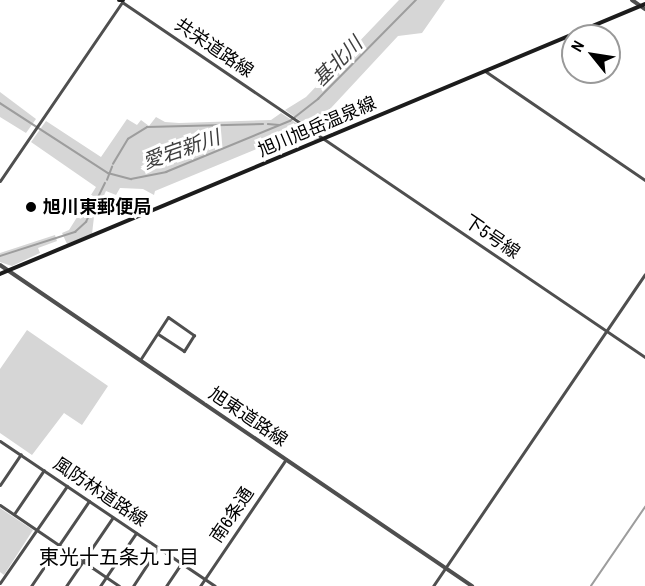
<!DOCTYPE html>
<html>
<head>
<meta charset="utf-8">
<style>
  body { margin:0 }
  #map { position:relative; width:645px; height:586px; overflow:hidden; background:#fff; font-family:"Archivo Narrow","Noto Sans JP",sans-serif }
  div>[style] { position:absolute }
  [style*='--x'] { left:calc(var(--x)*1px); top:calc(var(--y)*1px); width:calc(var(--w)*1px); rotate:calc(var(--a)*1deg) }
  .green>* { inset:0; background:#d6d6d6 }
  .stream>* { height:1.5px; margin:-0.75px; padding:0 0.75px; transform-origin:0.75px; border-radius:0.75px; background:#9d9d9d }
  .minor>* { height:3px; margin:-1.5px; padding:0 1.5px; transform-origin:1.5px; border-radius:1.5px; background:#4f4f4f }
  .tertiary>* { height:4px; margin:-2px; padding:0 2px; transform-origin:2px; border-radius:2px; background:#4f4f4f }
  .secondary>* { height:4px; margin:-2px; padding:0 2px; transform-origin:2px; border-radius:2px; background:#1c1c1c }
  .dots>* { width:16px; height:16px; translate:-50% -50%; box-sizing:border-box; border:3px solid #fff; border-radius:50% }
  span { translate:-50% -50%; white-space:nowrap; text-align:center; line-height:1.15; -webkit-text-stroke:6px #fff; paint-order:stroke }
  .street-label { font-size:18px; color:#000 }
  .poi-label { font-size:18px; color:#000; font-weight:700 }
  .left { translate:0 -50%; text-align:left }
  .water-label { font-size:20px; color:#3e3e3e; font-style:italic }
  .neighbourhood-label { font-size:20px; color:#000 }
  .north { position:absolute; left:561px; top:24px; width:60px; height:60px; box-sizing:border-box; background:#fff; border:2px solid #999; border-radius:50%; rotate:300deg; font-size:16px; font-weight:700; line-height:24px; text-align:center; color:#000 }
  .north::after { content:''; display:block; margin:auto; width:21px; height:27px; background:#000; clip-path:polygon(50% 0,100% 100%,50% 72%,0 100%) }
</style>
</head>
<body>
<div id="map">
  <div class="green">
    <i style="clip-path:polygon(399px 0,445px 0,422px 33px,398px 36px,331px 108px,309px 127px,285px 110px,306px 97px)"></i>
    <i style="clip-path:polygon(0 92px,36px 119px,26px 133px,0 117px)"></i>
    <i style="clip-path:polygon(281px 113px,320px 139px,316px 141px,300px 131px,155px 191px,154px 195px,143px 189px,120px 188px,116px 195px,106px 191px,94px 217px,92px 234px,67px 244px,62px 233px,69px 230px,96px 187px,31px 142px,46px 121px,101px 157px,127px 119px,137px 125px,141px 120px,149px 126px,156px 117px,165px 122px,179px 123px,271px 120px)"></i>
    <i style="clip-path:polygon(55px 235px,57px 241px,38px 248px,40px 253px,12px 266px,0 262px,0 253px)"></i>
    <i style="clip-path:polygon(27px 330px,108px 386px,82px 425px,64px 413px,32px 455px,0 433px,0 369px)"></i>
    <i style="clip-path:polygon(0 508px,33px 530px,4px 575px,0 572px)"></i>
  </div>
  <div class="stream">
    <i style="--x:0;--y:103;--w:129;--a:32.9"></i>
    <i style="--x:108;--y:173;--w:24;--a:15"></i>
    <i style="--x:131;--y:179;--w:36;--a:-11"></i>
    <i style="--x:166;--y:172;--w:134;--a:-22.4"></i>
    <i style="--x:290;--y:121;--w:36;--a:-38"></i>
    <i style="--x:318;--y:99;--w:139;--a:-45.3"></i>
    <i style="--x:268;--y:124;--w:11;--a:5"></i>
    <i style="--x:113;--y:164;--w:29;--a:-59"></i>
    <i style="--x:128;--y:139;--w:22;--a:-32"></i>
    <i style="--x:147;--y:127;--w:116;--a:-1.5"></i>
    <i style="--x:107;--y:180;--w:14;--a:-69"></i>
    <i style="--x:0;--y:256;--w:79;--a:-17.7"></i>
    <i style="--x:75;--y:232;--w:15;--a:-42"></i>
    <i style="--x:86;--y:222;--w:43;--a:-64"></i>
    <i style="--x:591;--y:586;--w:96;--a:-55.6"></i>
  </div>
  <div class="minor">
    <i style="--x:485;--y:71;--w:194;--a:34.3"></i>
    <i style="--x:0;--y:181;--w:217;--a:-55.7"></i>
    <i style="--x:122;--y:2;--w:632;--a:34.17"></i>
    <i style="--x:140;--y:360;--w:51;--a:-56.9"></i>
    <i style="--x:168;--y:317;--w:32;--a:35"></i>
    <i style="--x:194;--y:335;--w:19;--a:122"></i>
    <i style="--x:184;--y:351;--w:31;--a:-147"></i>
    <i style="--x:0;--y:441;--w:259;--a:34"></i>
    <i style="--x:0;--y:485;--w:37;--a:-56"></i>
    <i style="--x:0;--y:505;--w:144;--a:34.2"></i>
    <i style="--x:14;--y:514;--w:53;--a:-55.7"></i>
    <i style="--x:0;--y:583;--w:118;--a:-55.4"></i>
    <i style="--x:31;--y:586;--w:103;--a:-55.7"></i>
    <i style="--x:66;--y:586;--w:83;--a:-55.7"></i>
    <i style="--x:100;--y:586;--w:64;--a:-55.8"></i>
    <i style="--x:133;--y:586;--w:45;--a:-56.7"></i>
    <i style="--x:166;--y:586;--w:27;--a:-56"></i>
    <i style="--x:200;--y:586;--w:153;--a:-55.9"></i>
    <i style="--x:433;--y:586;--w:377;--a:-55.8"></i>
  </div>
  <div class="tertiary">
    <i style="--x:632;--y:0;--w:16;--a:35"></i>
    <i style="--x:0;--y:265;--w:571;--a:34.22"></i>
  </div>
  <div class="secondary">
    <i style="--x:119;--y:0;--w:4;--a:0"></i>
    <i style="--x:0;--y:274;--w:699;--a:-22.71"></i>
  </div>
  <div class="dots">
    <i style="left:31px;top:207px;background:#000"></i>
  </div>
  <div class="street-label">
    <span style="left:214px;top:48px;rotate:34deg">共栄道路線</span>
    <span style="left:317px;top:127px;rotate:-23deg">旭川旭岳温泉線</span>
    <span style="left:492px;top:237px;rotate:34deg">下5号線</span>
    <span style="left:248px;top:417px;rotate:34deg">旭東道路線</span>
    <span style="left:100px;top:492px;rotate:34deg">風防林道路線</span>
    <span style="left:232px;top:515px;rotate:-56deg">南6条通</span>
  </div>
  <div class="poi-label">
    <span class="left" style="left:43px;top:207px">旭川東郵便局</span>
  </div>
  <div class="water-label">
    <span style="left:337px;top:61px;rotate:-45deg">基北川</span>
    <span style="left:181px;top:149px;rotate:-19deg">愛宕新川</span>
  </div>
  <div class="neighbourhood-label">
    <span style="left:119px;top:556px">東光十五条九丁目</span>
  </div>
  <div class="north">N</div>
</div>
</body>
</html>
